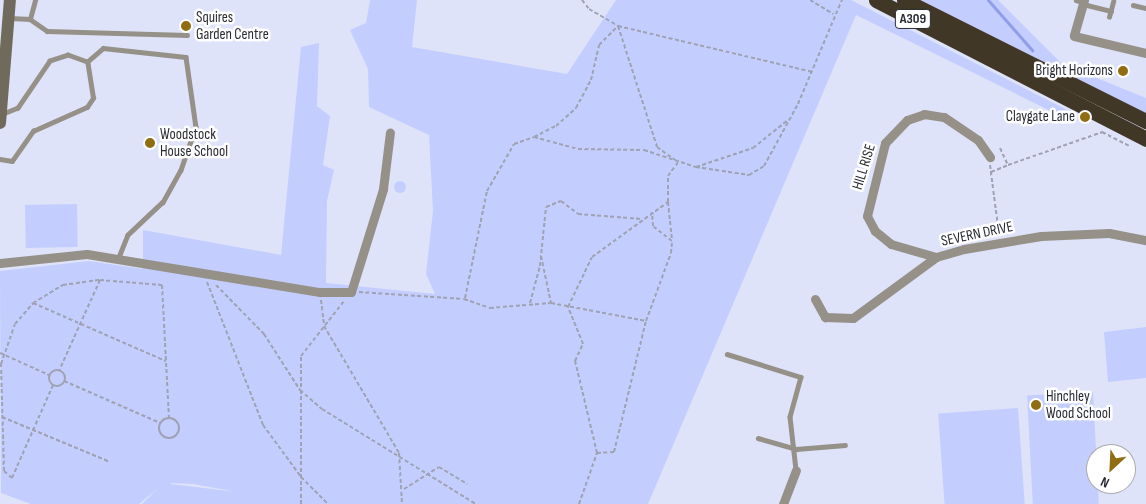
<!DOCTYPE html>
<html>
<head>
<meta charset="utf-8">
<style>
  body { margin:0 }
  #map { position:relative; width:1146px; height:504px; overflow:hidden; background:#dee3f9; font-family:"Sofia Sans Condensed",sans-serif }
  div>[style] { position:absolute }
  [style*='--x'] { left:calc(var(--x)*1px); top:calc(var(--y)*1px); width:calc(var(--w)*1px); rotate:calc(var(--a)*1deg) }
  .green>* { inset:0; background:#c3cefe; transform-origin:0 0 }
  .round { border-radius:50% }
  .stream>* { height:3px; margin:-1.5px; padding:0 1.5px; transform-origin:1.5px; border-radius:1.5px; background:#909eea }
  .path>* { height:2px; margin-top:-1px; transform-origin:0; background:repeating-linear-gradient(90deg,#9ea2b3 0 4px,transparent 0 6.5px) }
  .path>.ring { margin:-1px; padding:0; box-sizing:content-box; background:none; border:2px solid #9ea2b3; border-radius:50% }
  .lane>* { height:4.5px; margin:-2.25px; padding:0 2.25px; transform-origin:2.25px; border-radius:2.25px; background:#969188 }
  .street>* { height:9px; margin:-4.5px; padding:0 4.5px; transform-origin:4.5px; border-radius:4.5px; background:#969188 }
  .secondary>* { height:12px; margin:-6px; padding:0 6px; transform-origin:6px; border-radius:6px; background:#706a5d }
  .highway>* { height:15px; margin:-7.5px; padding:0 7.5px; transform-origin:7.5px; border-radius:7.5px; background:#403726 }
  .dots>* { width:14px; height:14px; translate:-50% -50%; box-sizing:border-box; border:2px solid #fff; border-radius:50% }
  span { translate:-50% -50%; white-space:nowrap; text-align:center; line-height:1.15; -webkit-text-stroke:5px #fff; paint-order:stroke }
  .shield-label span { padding:1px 4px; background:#fff; border:1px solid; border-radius:4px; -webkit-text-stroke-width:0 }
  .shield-label { font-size:14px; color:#292b33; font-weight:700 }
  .poi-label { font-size:15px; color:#292b33 }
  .left { translate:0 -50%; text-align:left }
  .right { translate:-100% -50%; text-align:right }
  .street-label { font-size:15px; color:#292b33 }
  .north { position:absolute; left:1086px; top:444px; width:50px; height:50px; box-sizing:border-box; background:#fff; border:1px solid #a9aaad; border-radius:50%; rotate:205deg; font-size:14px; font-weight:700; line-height:20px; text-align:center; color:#292b33 }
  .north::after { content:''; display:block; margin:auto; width:18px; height:22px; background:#906d12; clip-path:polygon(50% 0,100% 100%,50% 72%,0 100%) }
</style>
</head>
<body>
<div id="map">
  <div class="green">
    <i style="clip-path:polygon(evenodd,370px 0,417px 0,412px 47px,567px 74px,616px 0,851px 0,1067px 110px,1071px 121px,856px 15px,648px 504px,142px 504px,157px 489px,139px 504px,31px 504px,1px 493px,0 271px,89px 261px,143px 269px,143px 230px,281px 255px,301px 47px,319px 43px,317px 106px,330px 116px,323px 165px,334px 170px,327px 201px,326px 283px,435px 294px,426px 274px,433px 211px,429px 135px,369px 107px,368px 69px,350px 30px,366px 23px,370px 0,171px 483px,193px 484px,237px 492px,171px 484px,171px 483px)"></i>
    <i style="clip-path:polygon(919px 0,998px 0,1062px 64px,1146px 98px,1146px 114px)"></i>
    <i class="round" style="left:394px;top:181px;width:12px;height:12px"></i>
    <i style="left:77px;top:204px;width:43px;height:52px;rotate:89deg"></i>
    <i style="clip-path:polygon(1146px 327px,1146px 378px,1108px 382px,1104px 332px)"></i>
    <i style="left:1093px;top:392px;width:112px;height:66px;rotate:87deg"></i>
    <i style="left:1018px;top:408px;width:96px;height:80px;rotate:86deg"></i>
  </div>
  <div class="stream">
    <i style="--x:988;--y:0;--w:67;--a:48.7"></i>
  </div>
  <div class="path">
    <i style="--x:582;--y:0;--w:11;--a:52"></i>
    <i style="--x:589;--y:9;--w:34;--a:30"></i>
    <i style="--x:618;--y:26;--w:127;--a:72.1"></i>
    <i style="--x:657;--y:147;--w:22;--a:36"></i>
    <i style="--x:810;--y:0;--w:27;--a:31"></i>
    <i style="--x:534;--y:137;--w:25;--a:-27"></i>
    <i style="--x:556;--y:126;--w:27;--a:-42"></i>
    <i style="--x:576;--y:108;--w:32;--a:-62"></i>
    <i style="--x:591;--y:80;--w:36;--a:-77"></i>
    <i style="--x:599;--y:45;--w:27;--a:-45"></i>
    <i style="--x:618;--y:26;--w:199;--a:13.3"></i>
    <i style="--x:1000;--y:148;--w:19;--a:65"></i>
    <i style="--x:1008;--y:165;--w:100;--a:-19.3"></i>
    <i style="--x:1102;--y:132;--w:31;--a:27"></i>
    <i style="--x:990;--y:165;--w:70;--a:82.6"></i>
    <i style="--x:696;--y:167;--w:60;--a:-18.4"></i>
    <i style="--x:753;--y:148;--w:45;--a:-38.7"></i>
    <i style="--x:991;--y:172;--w:18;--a:-22"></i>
    <i style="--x:668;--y:202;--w:39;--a:84"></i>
    <i style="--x:541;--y:256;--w:48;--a:78"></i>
    <i style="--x:100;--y:280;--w:62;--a:4.6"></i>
    <i style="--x:162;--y:285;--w:133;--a:87"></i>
    <i style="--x:207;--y:282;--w:154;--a:68.6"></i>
    <i style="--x:263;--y:425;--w:64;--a:53.8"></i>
    <i style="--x:301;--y:477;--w:38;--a:45"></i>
    <i style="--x:216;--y:285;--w:69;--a:45.6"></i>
    <i style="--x:264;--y:334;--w:67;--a:57.3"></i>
    <i style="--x:300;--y:390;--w:29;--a:41"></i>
    <i style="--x:322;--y:409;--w:181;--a:31.7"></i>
    <i style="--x:359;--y:292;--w:105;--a:3.8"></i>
    <i style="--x:464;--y:299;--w:28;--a:19"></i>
    <i style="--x:490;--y:308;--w:61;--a:-4.7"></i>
    <i style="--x:551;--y:303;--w:97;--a:10.7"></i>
    <i style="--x:646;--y:321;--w:72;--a:-69.8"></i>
    <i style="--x:671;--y:253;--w:12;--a:-85"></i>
    <i style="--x:672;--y:241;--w:24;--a:-142"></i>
    <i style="--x:653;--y:226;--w:14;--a:-94"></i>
    <i style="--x:465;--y:298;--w:109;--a:-78.4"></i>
    <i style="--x:487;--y:191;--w:54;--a:-60.1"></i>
    <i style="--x:514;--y:144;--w:21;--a:-19"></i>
    <i style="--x:534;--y:137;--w:46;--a:15.3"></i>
    <i style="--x:578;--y:149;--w:66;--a:0.9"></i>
    <i style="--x:644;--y:150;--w:55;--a:18.1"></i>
    <i style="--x:696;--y:167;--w:54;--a:8.6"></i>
    <i style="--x:749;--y:175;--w:17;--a:-31"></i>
    <i style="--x:764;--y:166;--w:71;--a:-61.3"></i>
    <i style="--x:798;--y:104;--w:113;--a:-67.1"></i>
    <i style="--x:321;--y:300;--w:26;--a:83"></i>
    <i style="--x:324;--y:326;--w:147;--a:59.4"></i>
    <i style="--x:399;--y:453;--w:51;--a:86.6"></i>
    <i style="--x:33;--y:303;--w:145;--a:23.6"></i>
    <i style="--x:530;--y:303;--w:38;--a:-75"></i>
    <i style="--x:540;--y:266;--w:59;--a:-84.2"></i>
    <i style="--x:546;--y:207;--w:16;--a:-22"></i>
    <i style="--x:561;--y:201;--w:21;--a:37"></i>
    <i style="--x:578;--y:214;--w:64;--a:4.5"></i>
    <i style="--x:0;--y:353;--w:54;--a:24.2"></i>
    <i class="ring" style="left:49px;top:370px;width:14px;height:14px"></i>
    <i style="--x:64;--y:381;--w:105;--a:23.6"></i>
    <i style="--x:53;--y:385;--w:102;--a:113.8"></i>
    <i style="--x:12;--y:478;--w:11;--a:-139"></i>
    <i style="--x:4;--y:471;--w:107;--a:-91.6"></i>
    <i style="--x:1;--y:364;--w:42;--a:-70.7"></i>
    <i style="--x:15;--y:324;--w:28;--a:-49"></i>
    <i style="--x:33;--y:303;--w:35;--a:-31"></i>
    <i style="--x:63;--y:285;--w:37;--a:-8"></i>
    <i style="--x:100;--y:280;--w:100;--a:114.3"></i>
    <i style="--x:2;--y:417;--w:117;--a:22.6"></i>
    <i class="ring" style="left:159px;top:418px;width:18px;height:18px"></i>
    <i style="--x:597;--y:453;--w:17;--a:-3"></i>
    <i style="--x:614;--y:452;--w:135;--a:-76.3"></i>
    <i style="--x:404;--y:489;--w:41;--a:-32.2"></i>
    <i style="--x:439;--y:467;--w:33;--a:31"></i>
    <i style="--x:301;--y:504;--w:148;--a:-90"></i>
    <i style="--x:301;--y:356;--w:70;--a:-52"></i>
    <i style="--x:579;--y:504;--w:54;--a:-70.6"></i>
    <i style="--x:597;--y:453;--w:95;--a:-103.4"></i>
    <i style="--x:575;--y:361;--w:19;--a:-65"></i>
    <i style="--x:583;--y:344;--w:40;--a:-112"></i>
    <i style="--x:568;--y:307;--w:55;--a:-64.4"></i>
    <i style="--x:592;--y:257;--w:94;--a:-35.9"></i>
    <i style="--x:668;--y:202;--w:26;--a:-90"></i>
    <i style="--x:668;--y:176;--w:17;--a:-54"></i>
  </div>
  <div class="lane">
    <i style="--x:1076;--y:0;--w:7;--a:16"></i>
    <i style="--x:1083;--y:4;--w:29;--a:14"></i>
    <i style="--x:1133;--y:5;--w:13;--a:13"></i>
    <i style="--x:1109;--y:17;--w:16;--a:-75"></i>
    <i style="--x:10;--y:18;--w:20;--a:3"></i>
    <i style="--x:30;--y:19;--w:20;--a:-75"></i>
    <i style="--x:30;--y:19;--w:21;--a:35"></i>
    <i style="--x:47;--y:31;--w:140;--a:1.6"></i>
    <i style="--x:87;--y:62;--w:21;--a:-41"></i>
    <i style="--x:103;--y:48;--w:83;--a:6.2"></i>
    <i style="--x:186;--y:57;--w:71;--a:81.9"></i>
    <i style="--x:196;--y:127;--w:46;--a:109.2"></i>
    <i style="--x:181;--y:170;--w:37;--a:119"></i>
    <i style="--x:163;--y:202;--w:48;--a:136.7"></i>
    <i style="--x:128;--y:235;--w:24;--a:112"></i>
    <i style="--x:0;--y:159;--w:12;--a:9"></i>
    <i style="--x:12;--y:161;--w:37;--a:-55"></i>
    <i style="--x:33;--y:131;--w:59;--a:-24"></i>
    <i style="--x:87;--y:107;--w:11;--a:-56"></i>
    <i style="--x:93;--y:98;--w:36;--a:-99"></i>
    <i style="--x:87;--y:62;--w:20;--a:-160"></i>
    <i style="--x:68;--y:55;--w:19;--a:162"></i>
    <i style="--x:50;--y:61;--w:57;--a:124.2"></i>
    <i style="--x:18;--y:108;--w:16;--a:158"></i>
    <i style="--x:727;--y:354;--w:77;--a:17.3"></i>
    <i style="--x:801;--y:377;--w:41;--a:105.4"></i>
    <i style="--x:790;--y:417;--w:53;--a:83.5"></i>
    <i style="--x:758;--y:438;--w:40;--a:16"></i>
    <i style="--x:796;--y:449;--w:49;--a:-4.7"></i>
  </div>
  <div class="street">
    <i style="--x:1084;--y:0;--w:37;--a:106"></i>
    <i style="--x:1074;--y:36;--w:74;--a:13.3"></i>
    <i style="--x:936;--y:257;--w:47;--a:-163.9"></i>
    <i style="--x:891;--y:244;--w:21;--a:-141"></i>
    <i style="--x:875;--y:231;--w:17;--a:-118"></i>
    <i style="--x:867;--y:216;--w:75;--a:-76.1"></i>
    <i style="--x:885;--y:143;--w:32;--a:-46"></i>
    <i style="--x:907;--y:120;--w:18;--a:-19"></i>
    <i style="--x:924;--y:114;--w:20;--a:9"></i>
    <i style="--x:944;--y:117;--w:41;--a:34.1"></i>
    <i style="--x:978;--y:140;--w:21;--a:55"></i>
    <i style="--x:0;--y:263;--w:87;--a:-5.9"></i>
    <i style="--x:87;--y:254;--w:236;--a:9.3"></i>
    <i style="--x:320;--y:292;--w:31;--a:0"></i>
    <i style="--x:351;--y:292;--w:108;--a:-72.7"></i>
    <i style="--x:383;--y:189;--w:57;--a:-83"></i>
    <i style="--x:815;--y:299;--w:21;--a:61"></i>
    <i style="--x:825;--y:317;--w:28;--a:2"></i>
    <i style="--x:853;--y:318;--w:103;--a:-36.3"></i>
    <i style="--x:936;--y:257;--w:29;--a:-16"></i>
    <i style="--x:964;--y:249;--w:78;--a:-9.6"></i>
    <i style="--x:1041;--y:236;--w:68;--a:-2.5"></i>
    <i style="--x:1109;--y:233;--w:38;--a:11"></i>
    <i style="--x:783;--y:504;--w:36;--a:-69"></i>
  </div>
  <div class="secondary">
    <i style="--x:0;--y:123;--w:123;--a:-85.4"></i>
  </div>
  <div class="highway">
    <i style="--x:876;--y:0;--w:304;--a:27.2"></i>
    <i style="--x:904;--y:0;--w:271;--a:26.6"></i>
  </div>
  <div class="dots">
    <i style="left:186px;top:26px;background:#906d12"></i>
    <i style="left:1123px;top:71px;background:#906d12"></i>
    <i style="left:1085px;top:117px;background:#906d12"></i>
    <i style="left:150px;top:143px;background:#906d12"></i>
    <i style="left:1036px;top:405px;background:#906d12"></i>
  </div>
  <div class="shield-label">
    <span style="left:913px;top:19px">A309</span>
  </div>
  <div class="poi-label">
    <span class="left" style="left:196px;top:26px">Squires<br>Garden Centre</span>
    <span class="right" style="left:1113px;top:71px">Bright Horizons</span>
    <span class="right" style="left:1075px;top:117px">Claygate Lane</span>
    <span class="left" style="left:160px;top:143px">Woodstock<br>House School</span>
    <span class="left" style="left:1046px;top:405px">Hinchley<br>Wood School</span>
  </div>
  <div class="street-label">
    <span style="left:864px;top:167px;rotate:-73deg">HILL RISE</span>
    <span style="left:977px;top:234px;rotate:-12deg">SEVERN DRIVE</span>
  </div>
  <div class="north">N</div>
</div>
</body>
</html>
